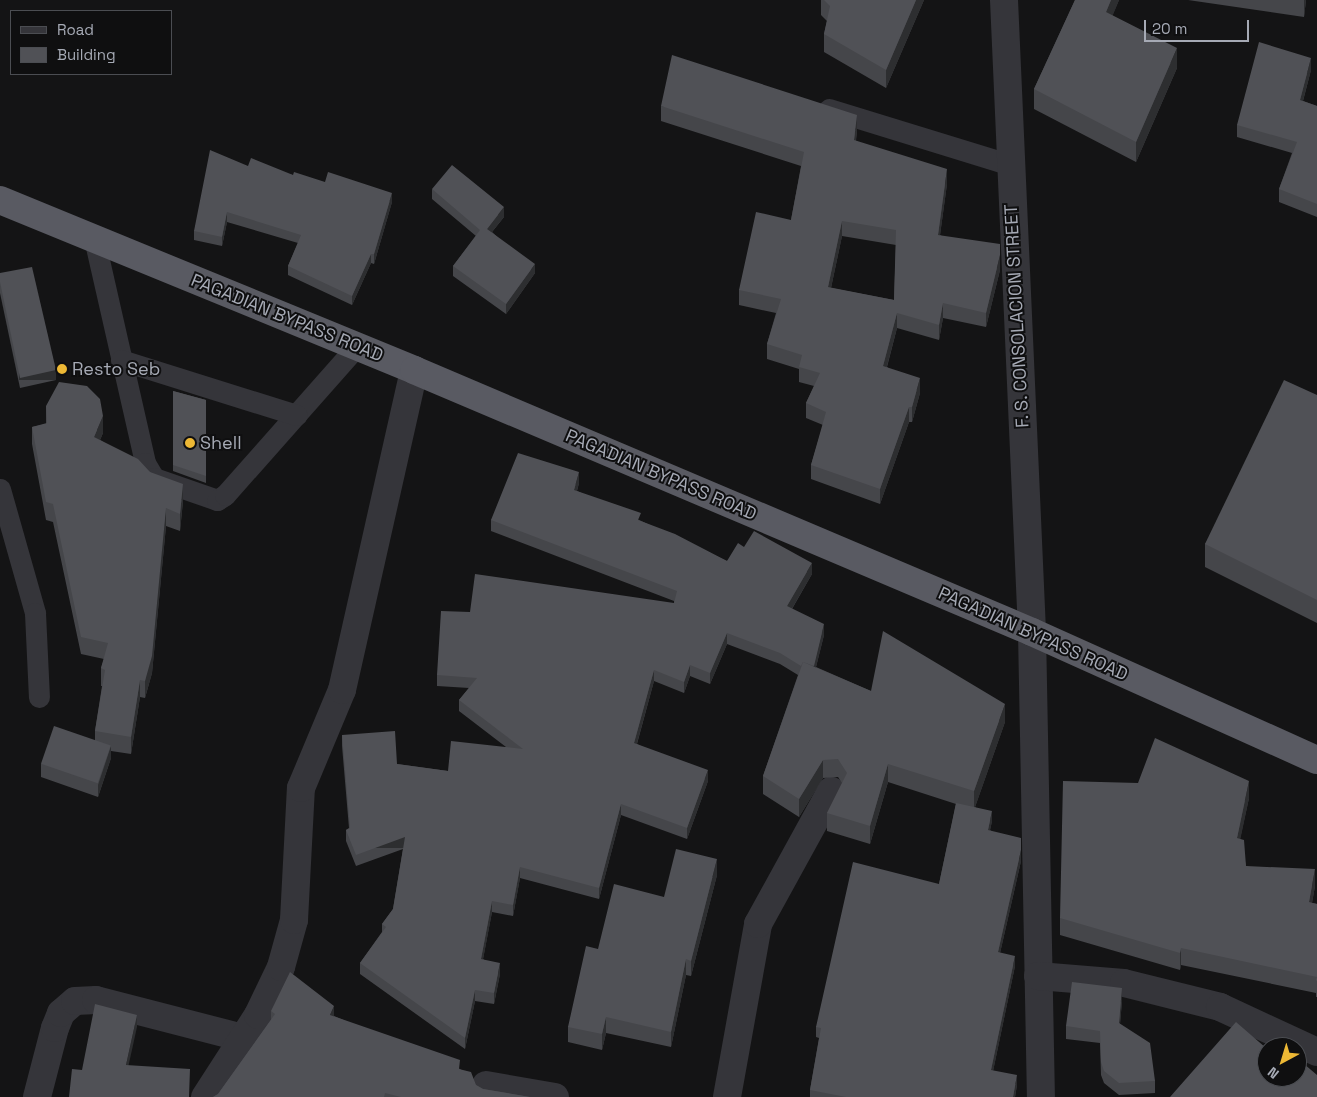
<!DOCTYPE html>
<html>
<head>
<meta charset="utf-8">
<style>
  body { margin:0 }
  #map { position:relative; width:1317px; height:1097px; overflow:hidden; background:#141415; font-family:"Space Grotesk",sans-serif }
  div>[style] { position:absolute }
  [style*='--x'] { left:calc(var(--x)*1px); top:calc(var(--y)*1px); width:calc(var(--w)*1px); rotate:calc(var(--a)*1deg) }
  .service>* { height:21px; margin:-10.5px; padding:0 10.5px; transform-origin:10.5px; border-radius:10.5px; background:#35353a }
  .minor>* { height:28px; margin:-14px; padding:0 14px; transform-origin:14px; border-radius:14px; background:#35353a }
  .tertiary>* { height:28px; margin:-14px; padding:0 14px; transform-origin:14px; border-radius:14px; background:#35353a }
  .trunk>* { height:28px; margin:-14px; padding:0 14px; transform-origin:14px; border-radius:14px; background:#595a62 }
  .wall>* { inset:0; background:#45464a }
  .shaded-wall>* { inset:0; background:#2d2e30; transform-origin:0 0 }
  .building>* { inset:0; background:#505156; transform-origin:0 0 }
  .dots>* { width:14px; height:14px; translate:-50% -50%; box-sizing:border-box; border:2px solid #0f0f10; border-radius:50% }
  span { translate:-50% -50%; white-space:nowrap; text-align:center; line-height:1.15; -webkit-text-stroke:4px #0f0f10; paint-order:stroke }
  .street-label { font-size:18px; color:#a6aab5 }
  .poi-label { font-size:18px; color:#a6aab5 }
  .left { translate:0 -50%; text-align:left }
  .legend { position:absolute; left:10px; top:10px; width:162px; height:65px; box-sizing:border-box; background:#0f0f10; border:1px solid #4b4d52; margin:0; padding:6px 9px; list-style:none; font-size:15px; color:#a6aab5 }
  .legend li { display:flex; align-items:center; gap:10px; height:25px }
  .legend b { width:25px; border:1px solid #4b4d52 }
  .north { position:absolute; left:1257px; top:1037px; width:50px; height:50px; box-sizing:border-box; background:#0f0f10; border:1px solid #4b4d52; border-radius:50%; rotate:219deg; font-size:14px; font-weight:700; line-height:20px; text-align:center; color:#a6aab5 }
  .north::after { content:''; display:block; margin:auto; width:18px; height:22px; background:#edb835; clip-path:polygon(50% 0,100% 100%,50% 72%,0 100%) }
  .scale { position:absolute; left:1144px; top:20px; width:105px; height:22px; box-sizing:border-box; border:2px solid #a6aab5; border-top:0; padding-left:6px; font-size:15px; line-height:18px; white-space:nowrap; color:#a6aab5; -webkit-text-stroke:4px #0f0f10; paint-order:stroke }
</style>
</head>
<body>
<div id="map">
  <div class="service">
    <i style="--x:829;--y:109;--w:190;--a:17.1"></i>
    <i style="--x:94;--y:238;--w:231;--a:77.2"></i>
    <i style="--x:145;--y:463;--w:17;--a:59"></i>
    <i style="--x:154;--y:478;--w:67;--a:19.2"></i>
    <i style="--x:217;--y:500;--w:9;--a:-32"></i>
    <i style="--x:225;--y:495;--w:198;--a:-48.5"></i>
    <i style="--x:121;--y:360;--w:184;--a:17.4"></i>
    <i style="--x:0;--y:489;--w:129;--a:74.2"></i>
    <i style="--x:35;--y:613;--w:84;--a:87.3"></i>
  </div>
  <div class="minor">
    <i style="--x:1032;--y:632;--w:465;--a:88.9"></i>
    <i style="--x:1038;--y:976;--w:86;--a:4.7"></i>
    <i style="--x:1124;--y:983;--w:99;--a:14"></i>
    <i style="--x:1220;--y:1007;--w:107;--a:24.9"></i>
    <i style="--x:486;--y:1085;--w:70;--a:9.9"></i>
    <i style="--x:37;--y:1097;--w:71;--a:-75.4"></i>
    <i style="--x:55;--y:1028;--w:16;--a:-68"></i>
    <i style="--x:61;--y:1013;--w:18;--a:-41"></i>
    <i style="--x:75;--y:1001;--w:21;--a:-3"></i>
    <i style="--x:96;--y:1000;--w:152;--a:14.5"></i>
    <i style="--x:205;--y:1097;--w:98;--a:-57.1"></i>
    <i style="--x:258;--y:1015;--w:53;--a:-64.4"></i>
    <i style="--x:281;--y:967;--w:49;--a:-74.5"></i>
    <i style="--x:294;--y:920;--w:132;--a:-87"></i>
    <i style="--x:301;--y:788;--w:106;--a:-67.3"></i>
    <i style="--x:342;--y:690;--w:328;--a:-77.3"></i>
    <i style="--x:727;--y:1097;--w:176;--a:-79.8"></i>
    <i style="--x:758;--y:924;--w:152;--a:-61.2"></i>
  </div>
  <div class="tertiary">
    <i style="--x:1004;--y:0;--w:633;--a:87.46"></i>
  </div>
  <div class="trunk">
    <i style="--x:0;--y:200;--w:448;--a:22.3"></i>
    <i style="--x:414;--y:370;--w:671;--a:22.97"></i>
    <i style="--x:1032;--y:632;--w:312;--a:24.2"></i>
  </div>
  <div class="wall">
    <i style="clip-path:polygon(821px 0,924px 0,886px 88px,824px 52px,824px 34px,827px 21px,821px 15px)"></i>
    <i style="clip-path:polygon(1075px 0,1119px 0,1112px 16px,1177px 68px,1136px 162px,1034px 109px,1034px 89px)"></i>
    <i style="clip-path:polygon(1188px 0,1306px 0,1304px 17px)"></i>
    <i style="clip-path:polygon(1311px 70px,1303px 101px,1317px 106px,1317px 217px,1279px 202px,1279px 189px,1292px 153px,1237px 137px,1237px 125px)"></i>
    <i style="clip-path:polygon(evenodd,661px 106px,857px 130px,856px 141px,947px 184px,940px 235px,1000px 270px,986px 327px,943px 318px,939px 340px,897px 328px,887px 367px,920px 393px,912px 422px,909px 422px,880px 504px,811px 479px,811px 465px,823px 425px,806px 418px,806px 403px,814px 386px,799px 382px,799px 369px,767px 359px,767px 344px,776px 313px,739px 305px,739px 290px,791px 220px,801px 166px,661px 121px,661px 106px,842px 236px,896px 245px,894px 300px,831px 288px,842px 236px)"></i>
    <i style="clip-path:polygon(248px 166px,293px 175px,392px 202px,374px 264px,371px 263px,352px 305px,288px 275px,288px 266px,298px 243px,227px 222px,222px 246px,194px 240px,194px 231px)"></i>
    <i style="clip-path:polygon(432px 189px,504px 217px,492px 232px,535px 273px,506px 314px,453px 276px,453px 266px,476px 236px,432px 199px)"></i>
    <i style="clip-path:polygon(0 273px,56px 380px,20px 388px,0 293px)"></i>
    <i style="clip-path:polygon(173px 391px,206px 400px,206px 483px,173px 471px)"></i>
    <i style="clip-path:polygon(1317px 395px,1317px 623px,1205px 567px,1205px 544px)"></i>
    <i style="clip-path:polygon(46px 406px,103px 433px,100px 440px,150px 472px,183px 501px,180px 531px,166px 526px,152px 673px,145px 698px,140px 697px,131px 754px,111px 751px,111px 758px,98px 797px,41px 777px,41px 764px,95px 740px,95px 731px,102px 686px,101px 686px,101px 668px,104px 659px,81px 654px,53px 522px,46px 520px,32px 444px,32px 427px,46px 424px)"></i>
    <i style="clip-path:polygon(579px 483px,577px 491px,727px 561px,744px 547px,812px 574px,792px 609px,824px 635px,816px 667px,871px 691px,1005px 722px,975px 807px,992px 821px,990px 830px,1021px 861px,1000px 953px,1015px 966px,993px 1071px,1017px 1085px,1015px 1097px,810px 1097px,810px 1090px,819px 1038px,816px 1037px,816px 1027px,939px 884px,956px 804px,888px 782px,870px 844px,827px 831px,827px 813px,842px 783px,838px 777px,823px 778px,799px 817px,763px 794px,763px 776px,798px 675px,780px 664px,727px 644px,710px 684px,690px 676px,684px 693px,654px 681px,637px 744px,708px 781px,687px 839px,621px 815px,599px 899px,520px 878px,513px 916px,492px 912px,483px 959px,500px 974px,494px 1004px,475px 1001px,465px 1049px,360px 974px,360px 963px,382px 932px,382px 924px,393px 909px,403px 849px,356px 866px,346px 841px,346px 830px,349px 828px,342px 746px,342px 735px,397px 764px,448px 771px,506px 747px,459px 711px,459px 700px,469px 688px,437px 686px,437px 675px,470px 612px,674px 603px,674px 601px,491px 531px,491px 520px)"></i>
    <i style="clip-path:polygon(1249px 798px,1240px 839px,1246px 866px,1315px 886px,1312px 903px,1317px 904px,1317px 997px,1316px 997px,1316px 993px,1181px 965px,1180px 970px,1060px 935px,1060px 918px)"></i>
    <i style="clip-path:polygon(717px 875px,691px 976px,686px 975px,671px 1047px,606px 1033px,602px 1050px,568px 1042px,568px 1027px,664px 897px)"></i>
    <i style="clip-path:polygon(1122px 1001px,1120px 1024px,1155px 1081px,1155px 1093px,1119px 1095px,1104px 1083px,1101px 1075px,1100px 1043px,1066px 1039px,1066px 1026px)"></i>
    <i style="clip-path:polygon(271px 1011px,334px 1016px,460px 1069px,476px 1085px,483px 1089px,530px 1097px,213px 1097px,218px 1094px,271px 1020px)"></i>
  </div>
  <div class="shaded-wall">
    <i style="clip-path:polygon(916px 0,924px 0,886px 88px,886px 70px)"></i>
    <i style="clip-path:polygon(1111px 0,1119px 0,1106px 32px,1106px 12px)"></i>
    <i style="clip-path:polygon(1304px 0,1306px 0,1304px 17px)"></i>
    <i style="clip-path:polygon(1177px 48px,1177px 68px,1136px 162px,1136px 142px)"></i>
    <i style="clip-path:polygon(1311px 58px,1311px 70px,1300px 112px,1300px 100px)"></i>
    <i style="clip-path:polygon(857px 115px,857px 130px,854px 155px,854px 140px)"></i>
    <i style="clip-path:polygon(947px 169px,947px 184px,938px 250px,938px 235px)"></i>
    <i style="clip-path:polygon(392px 193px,392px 202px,374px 264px,374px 254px)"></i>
    <i style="clip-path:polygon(504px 207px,504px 217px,487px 238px,487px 229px)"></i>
    <i style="clip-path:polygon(227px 212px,227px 222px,222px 246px,222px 237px)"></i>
    <i style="clip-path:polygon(842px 221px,842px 236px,828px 302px,828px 287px)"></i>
    <i style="clip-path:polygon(371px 254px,371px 263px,352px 305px,352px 296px)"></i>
    <i style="clip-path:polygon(1000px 255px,1000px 270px,986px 327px,986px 313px)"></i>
    <i style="clip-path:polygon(535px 264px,535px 273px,506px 314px,506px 304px)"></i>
    <i style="clip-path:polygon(943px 303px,943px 318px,939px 340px,939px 325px)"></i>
    <i style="clip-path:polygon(897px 313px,897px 328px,883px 381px,883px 366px)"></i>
    <i style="left:56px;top:370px;width:10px;height:37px;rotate:90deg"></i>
    <i style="clip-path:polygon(920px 378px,920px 393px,912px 422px,912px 407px)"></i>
    <i style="clip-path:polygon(909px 407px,909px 422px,880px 504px,880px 489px)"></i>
    <i style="clip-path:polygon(103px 416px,103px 433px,94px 454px,94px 437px)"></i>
    <i style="clip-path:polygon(579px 472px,579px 483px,574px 501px,574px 490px)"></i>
    <i style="clip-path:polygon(183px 484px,183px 501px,180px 531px,180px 514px)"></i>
    <i style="clip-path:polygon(166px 508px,166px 526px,152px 673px,145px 698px,145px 681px)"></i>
    <i style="clip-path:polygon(812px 563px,812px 574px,787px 617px,787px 606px)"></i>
    <i style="clip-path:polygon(824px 624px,824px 635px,812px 683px,812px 672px)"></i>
    <i style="clip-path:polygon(727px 633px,727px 644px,710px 684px,710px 673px)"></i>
    <i style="clip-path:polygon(690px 665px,690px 676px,684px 693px,684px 682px)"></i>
    <i style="clip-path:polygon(654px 670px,654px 681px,634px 754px,634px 743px)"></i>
    <i style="clip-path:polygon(140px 680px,140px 697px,131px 754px,131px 737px)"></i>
    <i style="clip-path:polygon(1005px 704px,1005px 722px,974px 810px,974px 791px)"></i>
    <i style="clip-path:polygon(111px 746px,111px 758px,98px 797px,98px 785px)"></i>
    <i style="clip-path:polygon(823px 760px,823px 778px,799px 817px,799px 799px)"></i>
    <i style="clip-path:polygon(888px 764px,888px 782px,870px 844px,870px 826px)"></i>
    <i style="clip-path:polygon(708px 770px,708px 781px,687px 839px,687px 828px)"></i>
    <i style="clip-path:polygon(1249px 781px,1249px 798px,1237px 855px,1237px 838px)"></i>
    <i style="clip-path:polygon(621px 804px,621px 815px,599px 899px,599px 888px)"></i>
    <i style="clip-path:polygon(992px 811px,992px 821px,988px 840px,988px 830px)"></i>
    <i style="left:405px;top:837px;width:11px;height:52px;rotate:90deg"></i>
    <i style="clip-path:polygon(1021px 850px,1021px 861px,998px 962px,998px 952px)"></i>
    <i style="clip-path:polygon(717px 859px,717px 875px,691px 976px,691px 961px)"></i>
    <i style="clip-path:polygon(520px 867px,520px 878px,513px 916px,513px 905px)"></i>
    <i style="clip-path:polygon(1315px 869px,1315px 886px,1309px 919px,1309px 902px)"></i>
    <i style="clip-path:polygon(492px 901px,492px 912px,481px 970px,481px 959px)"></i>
    <i style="clip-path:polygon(1181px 948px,1181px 965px,1180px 970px,1180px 953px)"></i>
    <i style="clip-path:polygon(1015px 956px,1015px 966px,991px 1081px,991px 1070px)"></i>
    <i style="clip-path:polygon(686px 959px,686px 975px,671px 1047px,671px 1032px)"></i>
    <i style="clip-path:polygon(500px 963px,500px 974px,494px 1004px,494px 993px)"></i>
    <i style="clip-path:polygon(1122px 988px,1122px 1001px,1119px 1036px,1119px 1023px)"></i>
    <i style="clip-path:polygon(475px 990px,475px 1001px,465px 1049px,465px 1038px)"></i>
    <i style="clip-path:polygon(334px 1006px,334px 1018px,330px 1015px)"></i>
    <i style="clip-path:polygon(137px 1015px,137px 1027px,126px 1077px,126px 1065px)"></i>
    <i style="clip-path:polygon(606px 1017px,606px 1033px,602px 1050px,602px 1034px)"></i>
    <i style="clip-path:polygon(1017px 1075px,1017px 1085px,1015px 1097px,1013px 1097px)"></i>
  </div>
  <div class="building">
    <i style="clip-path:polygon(824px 0,916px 0,886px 70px,824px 34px,830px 6px)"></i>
    <i style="clip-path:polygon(1075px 0,1111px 0,1106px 12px,1177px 48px,1136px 142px,1034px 89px)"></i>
    <i style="clip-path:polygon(1259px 42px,1311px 58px,1300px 100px,1317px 106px,1317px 204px,1279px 189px,1297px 142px,1237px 125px)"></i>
    <i style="clip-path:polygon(evenodd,672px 55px,857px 115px,854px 140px,947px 169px,938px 235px,1000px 244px,1000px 255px,986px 313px,943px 303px,939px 325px,897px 313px,883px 366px,920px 378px,912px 407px,909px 407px,880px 489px,811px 465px,826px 412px,806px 403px,820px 373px,799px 367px,802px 355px,767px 344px,781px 299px,739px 290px,756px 212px,791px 220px,804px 152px,661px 106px,672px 55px,842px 221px,896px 230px,894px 300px,828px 287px,842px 221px)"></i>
    <i style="clip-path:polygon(210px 150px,248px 166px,251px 158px,293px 175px,294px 172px,325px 182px,328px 172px,392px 193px,374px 254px,371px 254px,352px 296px,288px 266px,301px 235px,227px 212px,222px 237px,194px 231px)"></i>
    <i style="clip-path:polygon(452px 165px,504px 207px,487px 229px,535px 264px,506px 304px,453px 266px,480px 230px,432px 189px)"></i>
    <i style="clip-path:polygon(32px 267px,56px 370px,20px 378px,0 282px,0 273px)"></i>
    <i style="clip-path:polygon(1284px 380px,1317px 395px,1317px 600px,1205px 544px)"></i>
    <i style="clip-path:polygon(59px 382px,87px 386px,100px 399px,103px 416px,94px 437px,138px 459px,150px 472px,183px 484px,180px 514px,166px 508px,152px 656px,145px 681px,140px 680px,131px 737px,95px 731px,105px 670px,101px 668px,108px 643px,81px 637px,53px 504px,46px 502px,32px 427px,47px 423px,46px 406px)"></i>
    <i style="clip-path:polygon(173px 391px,206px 400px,206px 476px,173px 465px)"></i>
    <i style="clip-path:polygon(518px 453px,579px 472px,574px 490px,641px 513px,638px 520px,675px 534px,727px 561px,738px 543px,744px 547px,754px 531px,812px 563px,787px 606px,824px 624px,814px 666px,803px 662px,801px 666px,780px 653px,727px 633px,710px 673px,690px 665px,684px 682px,654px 670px,634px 743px,708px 770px,687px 828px,621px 804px,599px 888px,520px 867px,513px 905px,492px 901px,481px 959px,500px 963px,494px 993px,475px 990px,465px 1038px,360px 963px,386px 927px,382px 924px,393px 909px,405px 837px,356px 855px,346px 830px,350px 828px,342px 735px,395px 731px,397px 764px,448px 771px,451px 741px,523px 749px,459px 700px,477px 678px,437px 675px,441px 611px,470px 612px,475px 574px,674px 603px,677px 591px,491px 520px)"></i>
    <i style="clip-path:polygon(883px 631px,1005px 704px,974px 791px,888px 764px,870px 826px,827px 813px,847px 773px,838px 759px,823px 760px,799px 799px,763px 776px,803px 662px,871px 691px)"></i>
    <i style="left:54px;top:726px;width:60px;height:40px;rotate:19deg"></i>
    <i style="clip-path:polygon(1155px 738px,1249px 781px,1237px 838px,1244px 840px,1246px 866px,1315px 869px,1309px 902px,1317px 904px,1317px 981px,1316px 980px,1317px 977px,1181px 948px,1180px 953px,1060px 918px,1063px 781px,1138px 783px)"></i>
    <i style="clip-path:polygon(956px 803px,992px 811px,988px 830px,1021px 838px,1021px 850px,998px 952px,1015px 956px,991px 1070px,1017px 1075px,1013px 1097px,846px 1097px,810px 1090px,821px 1028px,816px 1027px,853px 862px,939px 884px)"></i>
    <i style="clip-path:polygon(676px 849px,717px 859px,691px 961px,686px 959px,671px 1032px,606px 1017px,602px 1034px,568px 1027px,586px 946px,598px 949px,614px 884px,664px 897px)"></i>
    <i style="clip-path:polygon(290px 972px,334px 1006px,330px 1015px,460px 1060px,459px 1069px,471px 1072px,476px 1085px,483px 1089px,530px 1097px,401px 1097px,385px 1093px,384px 1097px,213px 1097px,218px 1094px,275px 1014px,271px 1011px)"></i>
    <i style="clip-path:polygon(1072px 982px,1122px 988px,1119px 1023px,1150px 1043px,1155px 1081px,1119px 1083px,1104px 1071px,1101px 1062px,1100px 1031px,1066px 1026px)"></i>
    <i style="clip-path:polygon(95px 1004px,137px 1015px,126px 1065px,190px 1069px,189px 1097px,69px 1097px,72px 1069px,82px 1070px)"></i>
    <i style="clip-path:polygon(1236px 1022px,1266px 1048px,1267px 1048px,1267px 1077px,1297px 1077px,1297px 1058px,1317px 1075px,1317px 1097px,1170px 1097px)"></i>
    <i style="clip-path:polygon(1275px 1038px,1285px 1047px,1268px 1047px)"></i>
  </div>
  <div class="dots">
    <i style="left:62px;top:369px;background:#edb835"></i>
    <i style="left:190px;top:443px;background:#edb835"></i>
  </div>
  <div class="street-label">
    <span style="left:1017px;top:316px;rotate:-93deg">F. S. CONSOLACION STREET</span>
    <span style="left:287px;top:318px;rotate:22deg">PAGADIAN BYPASS ROAD</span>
    <span style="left:661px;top:475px;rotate:23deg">PAGADIAN BYPASS ROAD</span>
    <span style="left:1033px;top:634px;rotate:24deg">PAGADIAN BYPASS ROAD</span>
  </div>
  <div class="poi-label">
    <span class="left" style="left:72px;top:369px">Resto Seb</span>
    <span class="left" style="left:200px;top:443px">Shell</span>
  </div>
  <ul class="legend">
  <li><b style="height:6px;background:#35353a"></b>Road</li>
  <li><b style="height:14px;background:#505156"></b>Building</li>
  </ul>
  <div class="north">N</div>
  <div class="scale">20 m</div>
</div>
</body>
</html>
